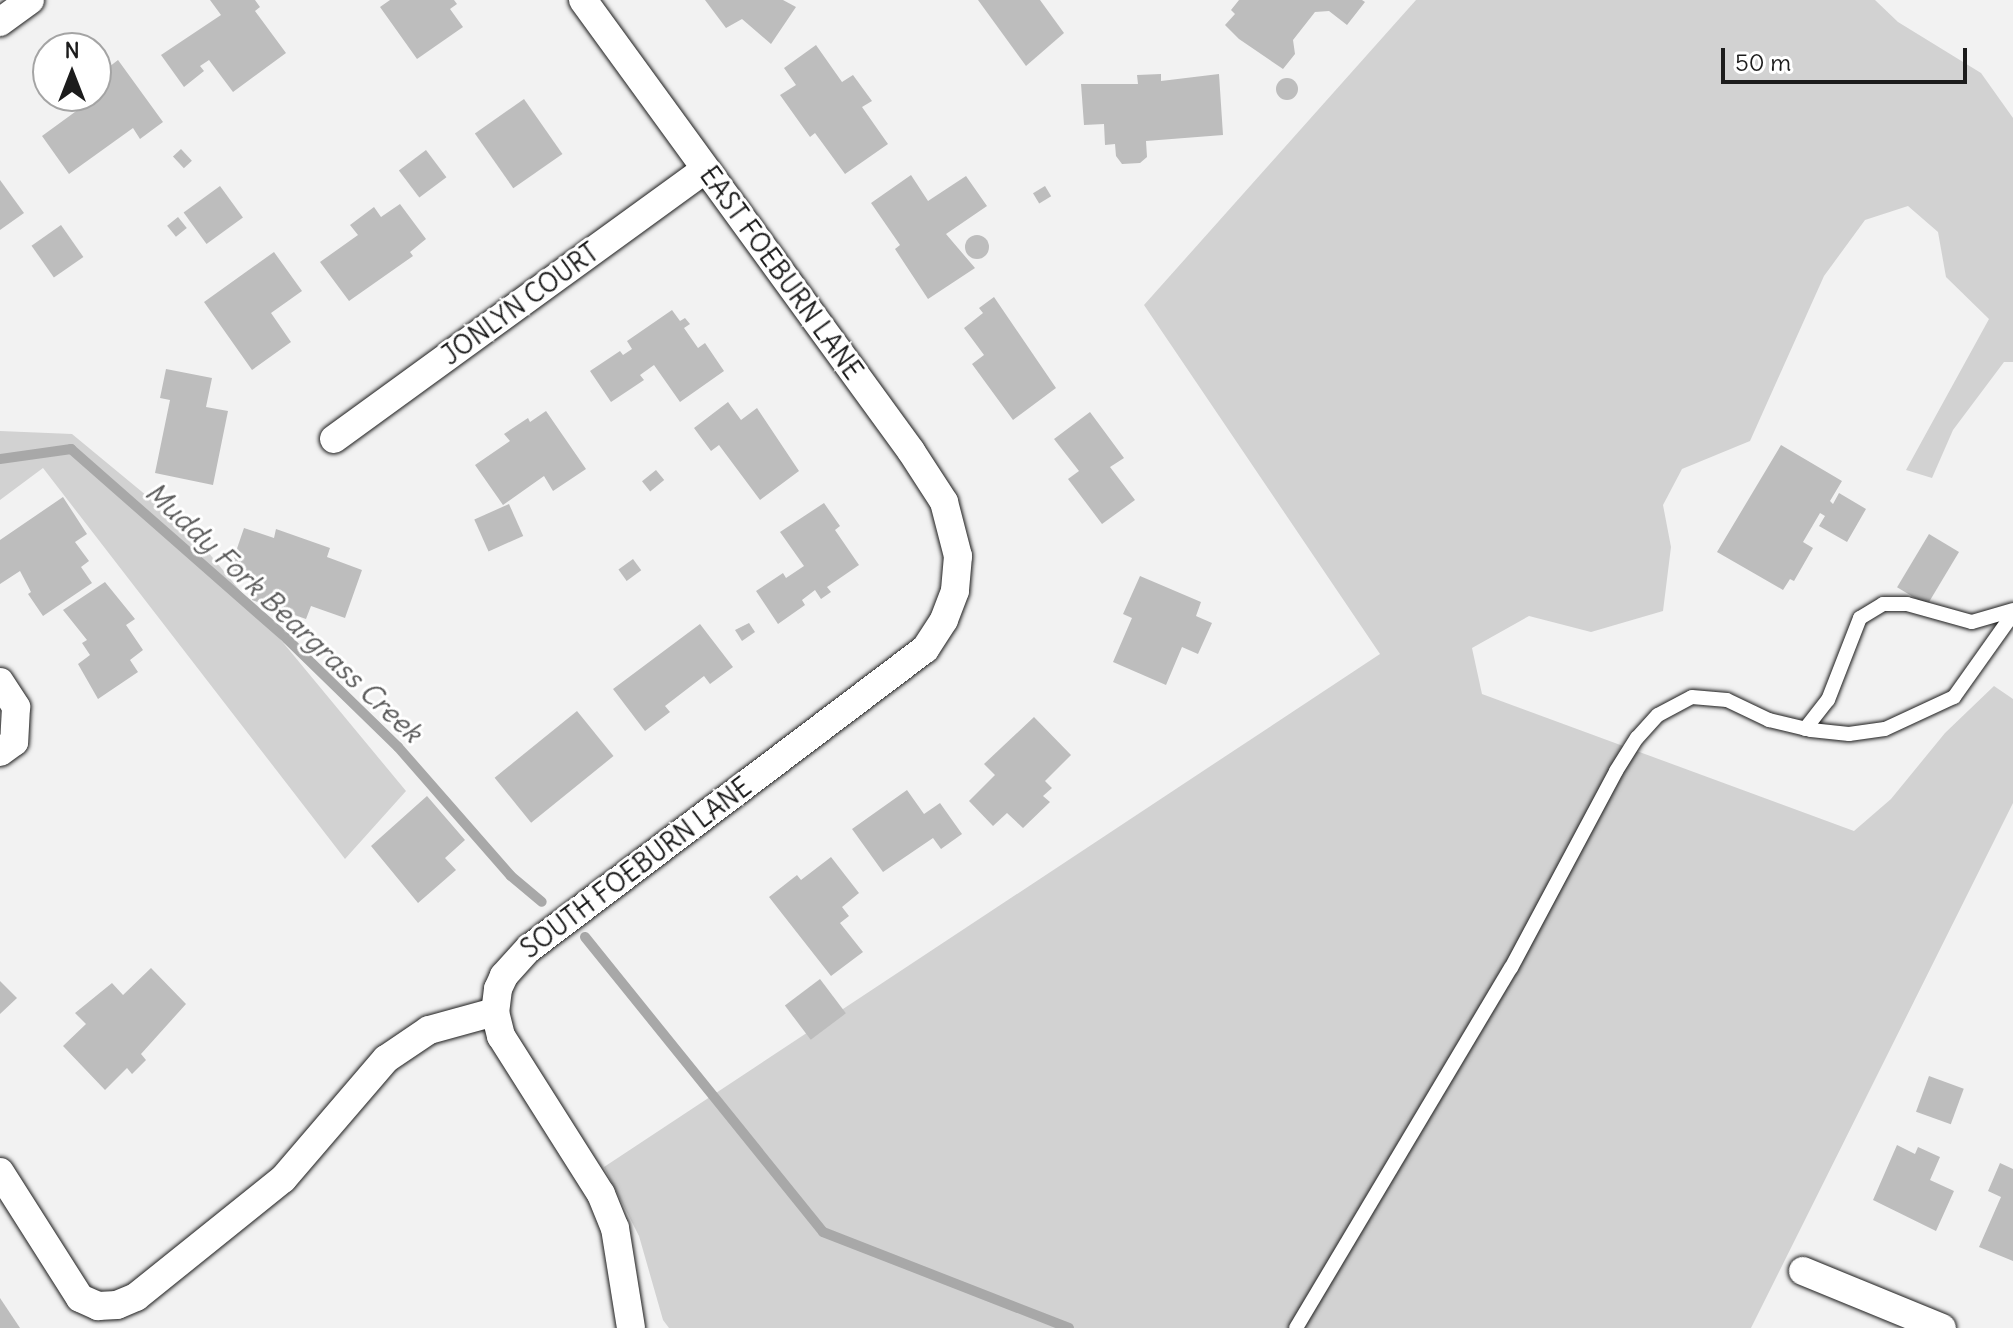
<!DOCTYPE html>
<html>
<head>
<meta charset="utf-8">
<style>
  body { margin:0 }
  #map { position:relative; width:2013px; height:1328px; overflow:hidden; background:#f2f2f2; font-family:Delius,sans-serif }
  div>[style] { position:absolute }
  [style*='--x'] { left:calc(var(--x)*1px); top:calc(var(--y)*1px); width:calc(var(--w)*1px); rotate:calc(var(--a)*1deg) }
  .green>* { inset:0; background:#d2d2d2 }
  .stream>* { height:10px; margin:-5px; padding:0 5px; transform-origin:5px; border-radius:5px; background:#a8a8a8 }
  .building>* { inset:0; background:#bdbdbd; transform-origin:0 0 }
  .round { border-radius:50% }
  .roads { filter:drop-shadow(0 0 2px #1c1c1c) drop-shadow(0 0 2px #1c1c1c) }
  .service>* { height:14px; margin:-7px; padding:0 7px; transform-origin:7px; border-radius:7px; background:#fff }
  .minor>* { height:28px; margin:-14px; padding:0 14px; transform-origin:14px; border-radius:14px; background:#fff }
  span { translate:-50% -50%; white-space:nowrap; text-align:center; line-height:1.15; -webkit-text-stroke:6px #fff; paint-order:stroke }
  .street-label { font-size:26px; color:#1c1c1c }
  .water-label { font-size:28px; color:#5b5b5b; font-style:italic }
  .north { position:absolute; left:32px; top:32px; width:80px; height:80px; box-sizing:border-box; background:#fff; border:2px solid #a4a4a4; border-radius:50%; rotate:0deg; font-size:22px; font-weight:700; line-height:32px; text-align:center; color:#1c1c1c }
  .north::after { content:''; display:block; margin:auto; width:28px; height:36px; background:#1c1c1c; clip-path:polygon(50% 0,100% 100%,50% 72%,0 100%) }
  .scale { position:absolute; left:1721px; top:48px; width:246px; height:36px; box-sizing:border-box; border:4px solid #1c1c1c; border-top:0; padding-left:10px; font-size:24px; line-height:28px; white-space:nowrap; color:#1c1c1c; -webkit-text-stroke:6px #fff; paint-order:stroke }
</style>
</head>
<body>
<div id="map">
  <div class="green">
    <i style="clip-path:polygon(1416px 0,1875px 0,1898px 22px,1981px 73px,2013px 118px,2013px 362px,2004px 362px,1953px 430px,1932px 478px,1906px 470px,1989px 319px,1946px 277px,1938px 232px,1908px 206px,1865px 220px,1824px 276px,1750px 441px,1682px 469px,1663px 505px,1671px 547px,1663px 611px,1591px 632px,1529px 616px,1472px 648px,1482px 694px,1854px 831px,1891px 799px,1945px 733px,1994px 686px,2013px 699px,2013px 803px,1751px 1328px,669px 1328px,663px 1320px,639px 1236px,604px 1167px,1380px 654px,1144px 305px)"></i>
    <i style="clip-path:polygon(0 431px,72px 434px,193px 534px,406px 791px,345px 859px,43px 468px,0 500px)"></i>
  </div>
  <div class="stream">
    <i style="--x:0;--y:459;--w:72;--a:-8"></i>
    <i style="--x:71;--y:449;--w:288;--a:41.3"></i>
    <i style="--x:287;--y:639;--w:155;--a:44.2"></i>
    <i style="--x:398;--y:747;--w:171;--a:48.8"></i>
    <i style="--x:511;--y:876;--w:40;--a:40"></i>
    <i style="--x:585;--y:937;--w:379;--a:51.1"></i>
    <i style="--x:823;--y:1232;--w:264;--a:21.3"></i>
  </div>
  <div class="building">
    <i style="clip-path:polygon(210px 0,255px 0,260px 7px,255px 11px,286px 53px,233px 92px,209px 60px,200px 66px,204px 71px,184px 87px,161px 55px,221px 15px)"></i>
    <i style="clip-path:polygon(390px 0,454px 0,457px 4px,450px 9px,463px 27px,417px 59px,380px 7px)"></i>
    <i style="clip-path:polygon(705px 0,783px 0,796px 7px,771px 44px,742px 19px,726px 28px)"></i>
    <i style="clip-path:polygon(978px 0,1040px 0,1064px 33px,1026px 66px)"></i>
    <i style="clip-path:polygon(1239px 0,1362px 0,1365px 2px,1347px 25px,1329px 11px,1315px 12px,1293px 40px,1295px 54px,1283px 69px,1239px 39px,1225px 25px,1235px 14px,1231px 10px)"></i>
    <i style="clip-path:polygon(816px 45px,842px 82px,853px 75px,872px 101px,862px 107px,888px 144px,845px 174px,815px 133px,810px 137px,780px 95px,796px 85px,784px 68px)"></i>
    <i style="clip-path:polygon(118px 60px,163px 122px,140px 139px,133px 128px,69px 174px,42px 136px,101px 93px,96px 77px)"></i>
    <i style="clip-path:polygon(1161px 74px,1161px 81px,1219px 74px,1223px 135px,1146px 141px,1147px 157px,1140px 163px,1122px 164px,1116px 156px,1115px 144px,1105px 145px,1104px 124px,1084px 125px,1081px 84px,1138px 84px,1137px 75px)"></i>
    <i class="round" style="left:1276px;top:78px;width:22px;height:22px"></i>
    <i style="left:524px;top:99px;width:67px;height:60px;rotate:55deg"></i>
    <i style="left:181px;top:149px;width:16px;height:11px;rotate:47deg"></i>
    <i style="left:426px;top:150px;width:34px;height:34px;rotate:53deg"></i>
    <i style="clip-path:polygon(911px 175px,928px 201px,966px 176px,987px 206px,946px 234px,975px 268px,928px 299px,895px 249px,900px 245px,871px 203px)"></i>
    <i style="clip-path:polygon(0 180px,24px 213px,0 230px)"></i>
    <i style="left:220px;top:186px;width:39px;height:45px;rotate:54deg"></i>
    <i style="left:1045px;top:186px;width:12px;height:14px;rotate:59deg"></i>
    <i style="clip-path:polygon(400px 204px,426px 239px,410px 252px,413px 256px,349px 301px,320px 262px,358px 235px,350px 225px,374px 207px,381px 217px)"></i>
    <i style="left:178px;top:217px;width:14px;height:14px;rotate:51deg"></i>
    <i style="left:61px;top:225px;width:39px;height:36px;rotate:55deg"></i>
    <i class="round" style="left:965px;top:235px;width:24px;height:24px"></i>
    <i style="clip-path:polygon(274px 252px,302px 291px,271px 313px,291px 342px,252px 370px,204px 302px)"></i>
    <i style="clip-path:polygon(994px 297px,1056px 388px,1013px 420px,972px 364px,984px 355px,964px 328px,983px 313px,979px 308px)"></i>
    <i style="clip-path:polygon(672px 310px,680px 321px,685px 318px,690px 324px,684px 328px,698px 348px,705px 343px,724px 371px,680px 402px,654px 365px,640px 375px,644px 380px,611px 402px,590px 371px,620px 351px,623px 355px,632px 349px,627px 341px)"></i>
    <i style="clip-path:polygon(166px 369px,212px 378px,206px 407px,228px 411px,213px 485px,155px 473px,170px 400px,160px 398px)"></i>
    <i style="clip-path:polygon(728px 402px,741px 420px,757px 408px,799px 471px,760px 500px,719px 445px,711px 451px,694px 428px)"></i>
    <i style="clip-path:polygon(546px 411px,586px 469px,553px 491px,544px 476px,503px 505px,475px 465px,510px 441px,504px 434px,528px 418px,530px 422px)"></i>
    <i style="clip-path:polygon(1090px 412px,1124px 458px,1110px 467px,1135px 500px,1102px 524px,1068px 479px,1079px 471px,1054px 439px)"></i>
    <i style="clip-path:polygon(1781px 445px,1842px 481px,1830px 501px,1833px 504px,1839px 493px,1866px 509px,1847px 542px,1819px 526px,1825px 516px,1820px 513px,1803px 542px,1813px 548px,1794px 581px,1790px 579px,1783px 590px,1717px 552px)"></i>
    <i style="left:656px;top:470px;width:13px;height:18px;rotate:51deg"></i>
    <i style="clip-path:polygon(63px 497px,87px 534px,75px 542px,89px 561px,81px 567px,92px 583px,43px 616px,28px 594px,31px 592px,20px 571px,0 584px,0 540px)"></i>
    <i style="clip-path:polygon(824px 503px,840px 526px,835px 530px,859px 565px,827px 587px,831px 592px,821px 599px,815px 590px,802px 600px,805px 605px,778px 624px,756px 591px,783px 573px,786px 578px,804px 566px,780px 532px)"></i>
    <i style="left:509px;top:504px;width:35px;height:38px;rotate:66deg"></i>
    <i style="clip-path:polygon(244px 528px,274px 538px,276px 529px,330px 548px,327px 557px,362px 570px,345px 618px,311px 606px,306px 619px,252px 600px,259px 579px,230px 569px)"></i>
    <i style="left:1929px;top:534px;width:35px;height:62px;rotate:31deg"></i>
    <i style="left:633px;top:559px;width:14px;height:18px;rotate:54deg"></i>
    <i style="clip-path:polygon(1140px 576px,1201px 602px,1196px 616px,1212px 623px,1198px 654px,1182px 647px,1166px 685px,1113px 662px,1132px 618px,1123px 614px)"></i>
    <i style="clip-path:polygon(105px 582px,135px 619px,126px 625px,143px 650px,130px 660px,138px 672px,98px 699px,78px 664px,90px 655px,82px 643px,87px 640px,63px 610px)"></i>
    <i style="clip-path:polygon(749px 623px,755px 632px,742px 641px,735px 630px)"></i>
    <i style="clip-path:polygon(700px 624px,733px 667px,710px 684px,704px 676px,665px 706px,670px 712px,645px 731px,613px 689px)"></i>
    <i style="left:577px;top:711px;width:58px;height:106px;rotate:51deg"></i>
    <i style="clip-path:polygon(1034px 717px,1071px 755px,1045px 781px,1052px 788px,1043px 796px,1050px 802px,1023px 828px,1007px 813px,993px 826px,969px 801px,995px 775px,984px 764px)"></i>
    <i style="clip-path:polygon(907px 790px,924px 814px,940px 803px,962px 834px,941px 849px,933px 838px,883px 872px,852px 829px)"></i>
    <i style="clip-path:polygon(427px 796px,465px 840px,445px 858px,456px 870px,418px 903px,371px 846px)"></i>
    <i style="clip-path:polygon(831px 857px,859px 893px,842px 907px,849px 916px,840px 923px,863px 952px,831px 976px,769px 897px,797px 875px,801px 880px)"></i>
    <i style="clip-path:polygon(151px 968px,186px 1004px,141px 1054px,146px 1060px,132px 1074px,127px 1068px,105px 1090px,63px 1046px,86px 1024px,75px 1013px,112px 983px,123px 995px)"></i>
    <i style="left:820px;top:979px;width:43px;height:44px;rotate:53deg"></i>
    <i style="clip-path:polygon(0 981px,17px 998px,0 1014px)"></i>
    <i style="left:1929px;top:1076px;width:37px;height:38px;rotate:20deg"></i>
    <i style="clip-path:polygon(1897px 1145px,1915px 1154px,1918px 1147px,1940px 1157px,1930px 1180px,1954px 1191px,1936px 1231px,1873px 1200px)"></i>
    <i style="clip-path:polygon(2000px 1163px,2013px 1169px,2013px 1261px,1979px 1247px,2001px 1197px,1988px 1191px)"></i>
    <i style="clip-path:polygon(0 1298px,20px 1328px,0 1328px)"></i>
  </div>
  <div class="roads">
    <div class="service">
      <i style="--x:1805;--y:729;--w:37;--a:-52"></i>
      <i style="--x:1828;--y:700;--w:88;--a:-68.7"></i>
      <i style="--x:1860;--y:618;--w:27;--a:-31"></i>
      <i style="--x:1883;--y:604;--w:24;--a:0"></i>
      <i style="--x:1907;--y:604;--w:67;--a:15.5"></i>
      <i style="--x:1972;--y:622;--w:43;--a:-16.3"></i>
      <i style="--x:1296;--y:1328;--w:419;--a:-59.2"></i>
      <i style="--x:1511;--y:968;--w:223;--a:-61.9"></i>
      <i style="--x:1616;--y:771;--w:39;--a:-58"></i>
      <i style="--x:1637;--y:738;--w:31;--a:-48"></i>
      <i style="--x:1658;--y:715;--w:38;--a:-28"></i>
      <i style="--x:1692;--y:697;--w:35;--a:5"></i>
      <i style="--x:1727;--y:700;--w:47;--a:25.5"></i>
      <i style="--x:1769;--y:720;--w:43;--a:13.4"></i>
      <i style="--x:1811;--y:730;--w:38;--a:6"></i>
      <i style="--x:1849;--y:734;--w:36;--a:-8"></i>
      <i style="--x:1885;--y:729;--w:76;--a:-24.9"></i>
      <i style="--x:1954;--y:697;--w:102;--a:-54.6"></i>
    </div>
    <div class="minor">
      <i style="--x:583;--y:0;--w:558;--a:53.97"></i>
      <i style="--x:911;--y:451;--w:61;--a:57.1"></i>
      <i style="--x:944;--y:502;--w:56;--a:75.5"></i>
      <i style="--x:958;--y:556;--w:35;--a:95"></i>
      <i style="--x:955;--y:591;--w:31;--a:111"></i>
      <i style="--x:944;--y:620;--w:35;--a:123"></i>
      <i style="--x:925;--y:649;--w:496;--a:142.9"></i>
      <i style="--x:529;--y:948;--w:38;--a:132"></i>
      <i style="--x:504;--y:976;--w:14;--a:115"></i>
      <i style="--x:498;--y:989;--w:23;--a:97"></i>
      <i style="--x:495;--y:1012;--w:25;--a:76"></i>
      <i style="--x:501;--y:1036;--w:187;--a:57.7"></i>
      <i style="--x:601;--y:1194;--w:37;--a:68"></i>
      <i style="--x:615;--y:1228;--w:101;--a:80.9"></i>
      <i style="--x:0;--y:22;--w:37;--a:-36"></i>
      <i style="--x:334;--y:439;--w:459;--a:-36"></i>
      <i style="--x:0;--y:682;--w:30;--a:57"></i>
      <i style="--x:16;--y:707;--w:35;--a:93"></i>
      <i style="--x:14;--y:742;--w:17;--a:144"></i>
      <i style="--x:0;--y:1172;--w:149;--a:57.6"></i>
      <i style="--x:80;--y:1298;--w:20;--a:24"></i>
      <i style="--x:98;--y:1306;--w:19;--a:-3"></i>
      <i style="--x:117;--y:1305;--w:21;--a:-23"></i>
      <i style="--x:136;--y:1297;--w:189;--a:-38.8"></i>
      <i style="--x:283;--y:1179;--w:158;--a:-49.4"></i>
      <i style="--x:386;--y:1059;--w:52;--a:-34"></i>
      <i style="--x:429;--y:1030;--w:68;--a:-15.3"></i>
      <i style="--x:1803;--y:1271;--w:150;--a:22.3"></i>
    </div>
  </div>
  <div class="street-label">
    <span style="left:781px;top:273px;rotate:54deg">EAST FOEBURN LANE</span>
    <span style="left:520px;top:304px;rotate:-36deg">JONLYN COURT</span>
    <span style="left:636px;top:868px;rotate:-37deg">SOUTH FOEBURN LANE</span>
  </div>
  <div class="water-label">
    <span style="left:284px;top:612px;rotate:43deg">Muddy Fork Beargrass Creek</span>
  </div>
  <div class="north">N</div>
  <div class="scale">50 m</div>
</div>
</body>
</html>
